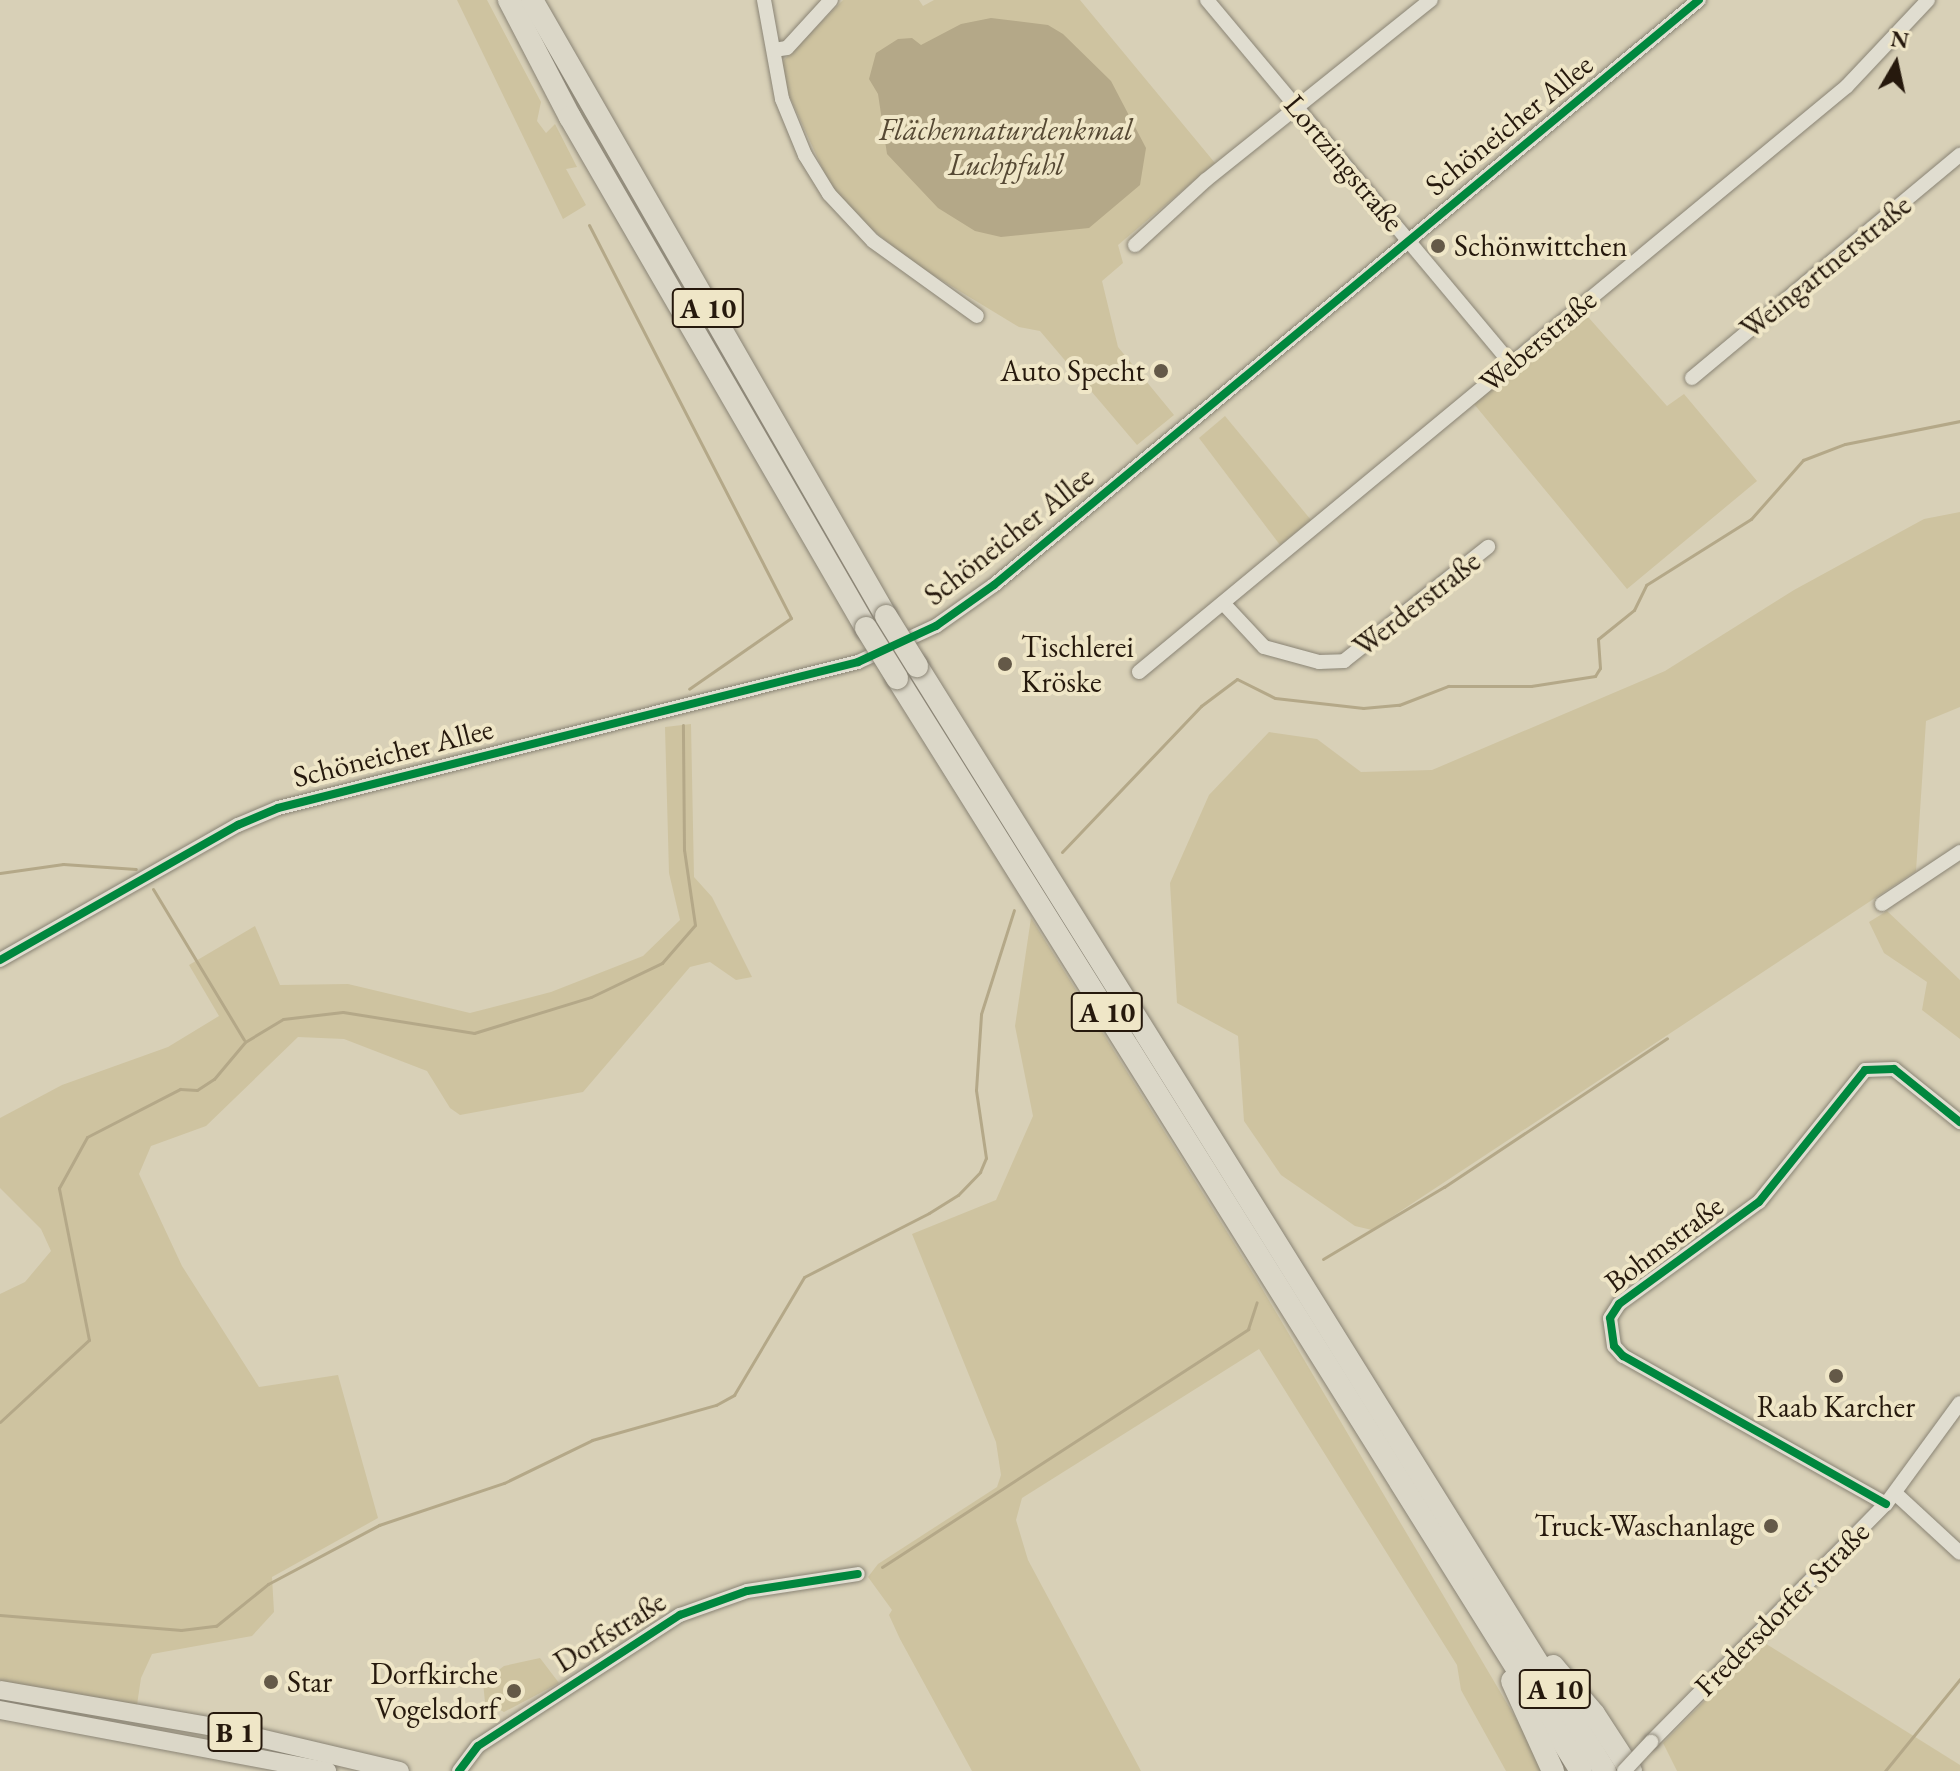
<!DOCTYPE html>
<html>
<head>
<meta charset="utf-8">
<style>
  body { margin:0 }
  #map { position:relative; width:1960px; height:1771px; overflow:hidden; background:#d8d0b7; font-family:"EB Garamond",serif }
  div>[style] { position:absolute }
  [style*='--x'] { left:calc(var(--x)*1px); top:calc(var(--y)*1px); width:calc(var(--w)*1px); rotate:calc(var(--a)*1deg) }
  .green>* { inset:0; background:#cec3a0 }
  .water>* { inset:0; background:#b4a888 }
  .stream>* { height:3px; margin:-1.5px; padding:0 1.5px; transform-origin:1.5px; border-radius:1.5px; background:#b4a888 }
  .roads { filter:drop-shadow(0 0 2px #8a8475) drop-shadow(0 0 2px #8a8475) }
  .minor>* { height:14px; margin:-7px; padding:0 7px; transform-origin:7px; border-radius:7px; background:#e0ddd0 }
  .major>* { height:18px; margin:-9px; padding:0 9px; transform-origin:9px; border-radius:9px; background:#dbd7c8 }
  .highway>* { height:22px; margin:-11px; padding:0 11px; transform-origin:11px; border-radius:11px; background:#dbd7c8 }
  .bridges { filter:drop-shadow(0 0 2px #8a8475) drop-shadow(0 0 2px #8a8475) }
  .minor-bridge>* { height:14px; margin:-7px; padding:0 7px; transform-origin:7px; border-radius:7px; background:#e0ddd0 }
  .highway-bridge>* { height:22px; margin:-11px; padding:0 11px; transform-origin:11px; border-radius:11px; background:#dbd7c8 }
  .cycleway>* { height:8px; margin:-4px; padding:0 4px; transform-origin:4px; border-radius:4px; background:#00873e }
  .dots>* { width:22px; height:22px; translate:-50% -50%; box-sizing:border-box; border:4px solid #efe6c7; border-radius:50% }
  span { translate:-50% -50%; white-space:nowrap; text-align:center; line-height:1.15; -webkit-text-stroke:8px #efe6c7; paint-order:stroke }
  .shield-label span { padding:2px 6px; background:#efe6c7; border:2px solid; border-radius:6px; -webkit-text-stroke-width:0 }
  .shield-label { font-size:28px; color:#26190d; font-weight:700 }
  .street-label { font-size:30px; color:#26190d }
  .park-label { font-size:30px; color:#564934; font-style:italic }
  .poi-label { font-size:30px; color:#26190d }
  .left { translate:0 -50%; text-align:left }
  .right { translate:-100% -50%; text-align:right }
  .north { position:absolute; left:1856px; top:24px; width:80px; height:80px; -webkit-text-stroke:6px #efe6c7; paint-order:stroke; rotate:9deg; font-size:22px; font-weight:700; line-height:32px; text-align:center; color:#26190d }
  .north::after { content:''; display:block; margin:auto; width:28px; height:36px; background:#26190d; clip-path:polygon(50% 0,100% 100%,50% 72%,0 100%) }
</style>
</head>
<body>
<div id="map">
  <div class="green">
    <i style="clip-path:polygon(457px 0,487px 0,541px 102px,537px 121px,546px 133px,555px 124px,577px 167px,566px 169px,586px 205px,563px 219px)"></i>
    <i style="clip-path:polygon(843px 0,919px 0,923px 6px,934px 0,1080px 0,1215px 163px,1118px 245px,1123px 263px,1102px 281px,1118px 347px,1174px 415px,1137px 445px,1040px 331px,1019px 327px,915px 264px,848px 210px,828px 181px,780px 75px,783px 61px)"></i>
    <i style="clip-path:polygon(1579px 317px,1589px 318px,1667px 406px,1684px 394px,1757px 481px,1627px 589px,1474px 404px)"></i>
    <i style="clip-path:polygon(1225px 416px,1311px 520px,1280px 545px,1199px 438px)"></i>
    <i style="clip-path:polygon(1960px 512px,1960px 707px,1926px 721px,1916px 871px,1372px 1230px,1355px 1226px,1281px 1175px,1244px 1121px,1238px 1036px,1177px 1003px,1170px 883px,1209px 795px,1269px 732px,1317px 739px,1361px 772px,1432px 770px,1665px 671px,1794px 590px,1924px 519px)"></i>
    <i style="clip-path:polygon(691px 724px,694px 877px,712px 897px,752px 977px,736px 980px,710px 962px,690px 967px,583px 1092px,460px 1115px,450px 1108px,427px 1071px,344px 1039px,298px 1037px,206px 1126px,151px 1146px,139px 1174px,182px 1266px,259px 1387px,338px 1375px,378px 1518px,272px 1577px,274px 1612px,252px 1636px,152px 1654px,141px 1678px,137px 1705px,0 1682px,0 1294px,25px 1282px,51px 1251px,41px 1229px,0 1188px,0 1118px,62px 1085px,168px 1047px,219px 1016px,189px 965px,255px 926px,280px 985px,348px 984px,470px 1013px,551px 992px,643px 956px,680px 920px,669px 873px,665px 727px)"></i>
    <i style="clip-path:polygon(1887px 911px,1960px 980px,1960px 1039px,1922px 1010px,1927px 982px,1884px 953px,1869px 922px)"></i>
    <i style="clip-path:polygon(1031px 918px,1257px 1280px,1547px 1771px,1506px 1771px,1461px 1690px,1457px 1665px,1259px 1349px,1022px 1498px,1016px 1520px,1028px 1560px,1141px 1771px,972px 1771px,900px 1639px,889px 1615px,892px 1610px,868px 1577px,878px 1564px,997px 1487px,1001px 1475px,996px 1442px,912px 1234px,996px 1200px,1033px 1116px,1015px 1026px)"></i>
    <i style="clip-path:polygon(1763px 1642px,1960px 1765px,1960px 1771px,1677px 1771px,1663px 1743px)"></i>
    <i style="clip-path:polygon(540px 1658px,559px 1683px,504px 1712px,485px 1702px,483px 1682px,504px 1666px)"></i>
  </div>
  <div class="water">
    <i style="clip-path:polygon(991px 18px,1048px 25px,1063px 34px,1111px 81px,1146px 148px,1140px 185px,1089px 228px,1001px 237px,975px 231px,938px 208px,887px 154px,878px 94px,869px 79px,876px 53px,898px 39px,912px 38px,921px 45px,961px 24px)"></i>
  </div>
  <div class="stream">
    <i style="--x:589;--y:225;--w:442;--a:62.8"></i>
    <i style="--x:791;--y:618;--w:124;--a:145.2"></i>
    <i style="--x:1062;--y:852;--w:202;--a:-46.4"></i>
    <i style="--x:1201;--y:706;--w:45;--a:-36.9"></i>
    <i style="--x:1237;--y:679;--w:42;--a:26.6"></i>
    <i style="--x:1275;--y:698;--w:89;--a:6.5"></i>
    <i style="--x:1363;--y:708;--w:36;--a:-5"></i>
    <i style="--x:1399;--y:705;--w:53;--a:-21.2"></i>
    <i style="--x:1448;--y:686;--w:83;--a:0"></i>
    <i style="--x:1531;--y:686;--w:65;--a:-8.9"></i>
    <i style="--x:1595;--y:676;--w:9;--a:-58"></i>
    <i style="--x:1600;--y:668;--w:29;--a:-94"></i>
    <i style="--x:1598;--y:639;--w:46;--a:-38.9"></i>
    <i style="--x:1634;--y:610;--w:28;--a:-64"></i>
    <i style="--x:1646;--y:585;--w:124;--a:-32.2"></i>
    <i style="--x:1751;--y:519;--w:79;--a:-48.6"></i>
    <i style="--x:1803;--y:460;--w:45;--a:-20.9"></i>
    <i style="--x:1845;--y:444;--w:117;--a:-11.3"></i>
    <i style="--x:0;--y:873;--w:64;--a:-8.1"></i>
    <i style="--x:63;--y:864;--w:73;--a:3.9"></i>
    <i style="--x:153;--y:889;--w:176;--a:58.9"></i>
    <i style="--x:1323;--y:1259;--w:141;--a:-30.8"></i>
    <i style="--x:1444;--y:1187;--w:268;--a:-33.7"></i>
    <i style="--x:0;--y:1422;--w:121;--a:-42.7"></i>
    <i style="--x:89;--y:1340;--w:155;--a:-101.2"></i>
    <i style="--x:59;--y:1188;--w:58;--a:-61.2"></i>
    <i style="--x:87;--y:1137;--w:105;--a:-27.3"></i>
    <i style="--x:180;--y:1089;--w:17;--a:3"></i>
    <i style="--x:197;--y:1090;--w:20;--a:-33"></i>
    <i style="--x:214;--y:1079;--w:48;--a:-50"></i>
    <i style="--x:245;--y:1042;--w:44;--a:-31.2"></i>
    <i style="--x:283;--y:1019;--w:60;--a:-6.7"></i>
    <i style="--x:343;--y:1012;--w:133;--a:9.1"></i>
    <i style="--x:474;--y:1033;--w:122;--a:-17.1"></i>
    <i style="--x:591;--y:997;--w:79;--a:-25.6"></i>
    <i style="--x:662;--y:963;--w:50;--a:-49"></i>
    <i style="--x:695;--y:925;--w:76;--a:-98.3"></i>
    <i style="--x:684;--y:850;--w:125;--a:-90.5"></i>
    <i style="--x:882;--y:1567;--w:437;--a:-33"></i>
    <i style="--x:1248;--y:1329;--w:28;--a:-72"></i>
    <i style="--x:0;--y:1615;--w:182;--a:4.7"></i>
    <i style="--x:181;--y:1630;--w:35;--a:-7"></i>
    <i style="--x:216;--y:1626;--w:67;--a:-38.9"></i>
    <i style="--x:268;--y:1584;--w:126;--a:-28"></i>
    <i style="--x:379;--y:1525;--w:132;--a:-18.6"></i>
    <i style="--x:504;--y:1483;--w:98;--a:-26"></i>
    <i style="--x:592;--y:1440;--w:129;--a:-15.8"></i>
    <i style="--x:716;--y:1405;--w:21;--a:-29"></i>
    <i style="--x:734;--y:1395;--w:137;--a:-59.3"></i>
    <i style="--x:804;--y:1277;--w:140;--a:-27.1"></i>
    <i style="--x:929;--y:1213;--w:34;--a:-32"></i>
    <i style="--x:958;--y:1195;--w:32;--a:-46"></i>
    <i style="--x:980;--y:1172;--w:15;--a:-67"></i>
    <i style="--x:986;--y:1158;--w:69;--a:-98.4"></i>
    <i style="--x:976;--y:1090;--w:76;--a:-86.2"></i>
    <i style="--x:981;--y:1014;--w:109;--a:-72.4"></i>
    <i style="--x:1885;--y:1771;--w:119;--a:-50.8"></i>
  </div>
  <div class="roads">
    <div class="minor">
      <i style="--x:764;--y:0;--w:101;--a:79.7"></i>
      <i style="--x:782;--y:99;--w:61;--a:67.7"></i>
      <i style="--x:805;--y:155;--w:46;--a:58.4"></i>
      <i style="--x:829;--y:194;--w:64;--a:46.9"></i>
      <i style="--x:873;--y:241;--w:128;--a:35.8"></i>
      <i style="--x:1207;--y:0;--w:474;--a:50.1"></i>
      <i style="--x:774;--y:50;--w:13;--a:-9"></i>
      <i style="--x:787;--y:48;--w:65;--a:-47.5"></i>
      <i style="--x:1135;--y:245;--w:96;--a:-42.5"></i>
      <i style="--x:1206;--y:180;--w:288;--a:-38.7"></i>
      <i style="--x:1692;--y:378;--w:349;--a:-39.8"></i>
      <i style="--x:1223;--y:603;--w:60;--a:47"></i>
      <i style="--x:1264;--y:647;--w:57;--a:15.3"></i>
      <i style="--x:1319;--y:662;--w:25;--a:-2"></i>
      <i style="--x:1344;--y:661;--w:184;--a:-38.4"></i>
      <i style="--x:1139;--y:672;--w:919;--a:-39.61"></i>
      <i style="--x:1847;--y:86;--w:118;--a:-46.7"></i>
      <i style="--x:1882;--y:904;--w:94;--a:-33.7"></i>
      <i style="--x:0;--y:960;--w:274;--a:-29.6"></i>
      <i style="--x:238;--y:825;--w:43;--a:-23"></i>
      <i style="--x:278;--y:808;--w:598;--a:-14.13"></i>
      <i style="--x:858;--y:662;--w:86;--a:-24.8"></i>
      <i style="--x:936;--y:626;--w:71;--a:-35.3"></i>
      <i style="--x:994;--y:585;--w:916;--a:-39.69"></i>
      <i style="--x:1895;--y:1493;--w:88;--a:42.7"></i>
      <i style="--x:1886;--y:1504;--w:302;--a:-150.6"></i>
      <i style="--x:1623;--y:1356;--w:13;--a:-132"></i>
      <i style="--x:1614;--y:1346;--w:28;--a:-98"></i>
      <i style="--x:1610;--y:1318;--w:17;--a:-57"></i>
      <i style="--x:1619;--y:1304;--w:173;--a:-36.1"></i>
      <i style="--x:1759;--y:1202;--w:169;--a:-51.2"></i>
      <i style="--x:1865;--y:1070;--w:29;--a:-2"></i>
      <i style="--x:1894;--y:1069;--w:85;--a:38.8"></i>
      <i style="--x:1651;--y:1742;--w:334;--a:-45.4"></i>
      <i style="--x:1886;--y:1504;--w:125;--a:-53.8"></i>
      <i style="--x:459;--y:1771;--w:31;--a:-53"></i>
      <i style="--x:478;--y:1746;--w:241;--a:-33"></i>
      <i style="--x:680;--y:1615;--w:71;--a:-19.7"></i>
      <i style="--x:747;--y:1591;--w:112;--a:-8.7"></i>
    </div>
    <div class="major">
      <i style="--x:0;--y:1690;--w:212;--a:9.8"></i>
      <i style="--x:209;--y:1726;--w:196;--a:13.3"></i>
      <i style="--x:0;--y:1710;--w:333;--a:10.6"></i>
    </div>
    <div class="highway">
      <i style="--x:509;--y:0;--w:132;--a:62.5"></i>
      <i style="--x:570;--y:117;--w:591;--a:59.92"></i>
      <i style="--x:532;--y:0;--w:710;--a:60.12"></i>
      <i style="--x:917;--y:666;--w:1302;--a:58.09"></i>
      <i style="--x:897;--y:678;--w:1289;--a:57.96"></i>
      <i style="--x:1553;--y:1666;--w:63;--a:49.5"></i>
      <i style="--x:1594;--y:1714;--w:68;--a:57"></i>
      <i style="--x:1512;--y:1681;--w:99;--a:65.5"></i>
    </div>
  </div>
  <div class="bridges">
    <div class="minor-bridge">
      <i style="--x:1624;--y:1771;--w:40;--a:-47"></i>
    </div>
    <div class="highway-bridge">
      <i style="--x:886;--y:616;--w:59;--a:58.2"></i>
      <i style="--x:866;--y:628;--w:59;--a:58.2"></i>
    </div>
  </div>
  <div class="cycleway">
    <i style="--x:0;--y:960;--w:274;--a:-29.6"></i>
    <i style="--x:238;--y:825;--w:43;--a:-23"></i>
    <i style="--x:278;--y:808;--w:598;--a:-14.13"></i>
    <i style="--x:858;--y:662;--w:86;--a:-24.8"></i>
    <i style="--x:936;--y:626;--w:71;--a:-35.3"></i>
    <i style="--x:994;--y:585;--w:916;--a:-39.69"></i>
    <i style="--x:1886;--y:1504;--w:302;--a:-150.6"></i>
    <i style="--x:1623;--y:1356;--w:13;--a:-132"></i>
    <i style="--x:1614;--y:1346;--w:28;--a:-98"></i>
    <i style="--x:1610;--y:1318;--w:17;--a:-57"></i>
    <i style="--x:1619;--y:1304;--w:173;--a:-36.1"></i>
    <i style="--x:1759;--y:1202;--w:169;--a:-51.2"></i>
    <i style="--x:1865;--y:1070;--w:29;--a:-2"></i>
    <i style="--x:1894;--y:1069;--w:85;--a:38.8"></i>
    <i style="--x:459;--y:1771;--w:31;--a:-53"></i>
    <i style="--x:478;--y:1746;--w:241;--a:-33"></i>
    <i style="--x:680;--y:1615;--w:71;--a:-19.7"></i>
    <i style="--x:747;--y:1591;--w:112;--a:-8.7"></i>
  </div>
  <div class="dots">
    <i style="left:1438px;top:246px;background:#645948"></i>
    <i style="left:1161px;top:371px;background:#645948"></i>
    <i style="left:1005px;top:664px;background:#645948"></i>
    <i style="left:1836px;top:1376px;background:#645948"></i>
    <i style="left:1771px;top:1526px;background:#645948"></i>
    <i style="left:271px;top:1682px;background:#645948"></i>
    <i style="left:514px;top:1691px;background:#645948"></i>
  </div>
  <div class="shield-label">
    <span style="left:708px;top:308px">A 10</span>
    <span style="left:1107px;top:1012px">A 10</span>
    <span style="left:1555px;top:1689px">A 10</span>
    <span style="left:235px;top:1732px">B 1</span>
  </div>
  <div class="street-label">
    <span style="left:1509px;top:125px;rotate:-39deg">Schöneicher Allee</span>
    <span style="left:1344px;top:163px;rotate:50deg">Lortzingstraße</span>
    <span style="left:1826px;top:267px;rotate:-39deg">Weingartnerstraße</span>
    <span style="left:1538px;top:341px;rotate:-40deg">Weberstraße</span>
    <span style="left:1009px;top:536px;rotate:-38deg">Schöneicher Allee</span>
    <span style="left:1417px;top:604px;rotate:-38deg">Werderstraße</span>
    <span style="left:393px;top:753px;rotate:-14deg">Schöneicher Allee</span>
    <span style="left:1664px;top:1244px;rotate:-37deg">Bohmstraße</span>
    <span style="left:1782px;top:1609px;rotate:-45deg">Fredersdorfer Straße</span>
    <span style="left:610px;top:1632px;rotate:-32deg">Dorfstraße</span>
  </div>
  <div class="park-label">
    <span style="left:1006px;top:147px">Flächennaturdenkmal<br>Luchpfuhl</span>
  </div>
  <div class="poi-label">
    <span class="left" style="left:1454px;top:246px">Schönwittchen</span>
    <span class="right" style="left:1145px;top:371px">Auto Specht</span>
    <span class="left" style="left:1021px;top:664px">Tischlerei<br>Kröske</span>
    <span style="left:1836px;top:1407px">Raab Karcher</span>
    <span class="right" style="left:1755px;top:1526px">Truck-Waschanlage</span>
    <span class="right" style="left:498px;top:1691px">Dorfkirche<br>Vogelsdorf</span>
    <span class="left" style="left:287px;top:1682px">Star</span>
  </div>
  <div class="north">N</div>
</div>
</body>
</html>
